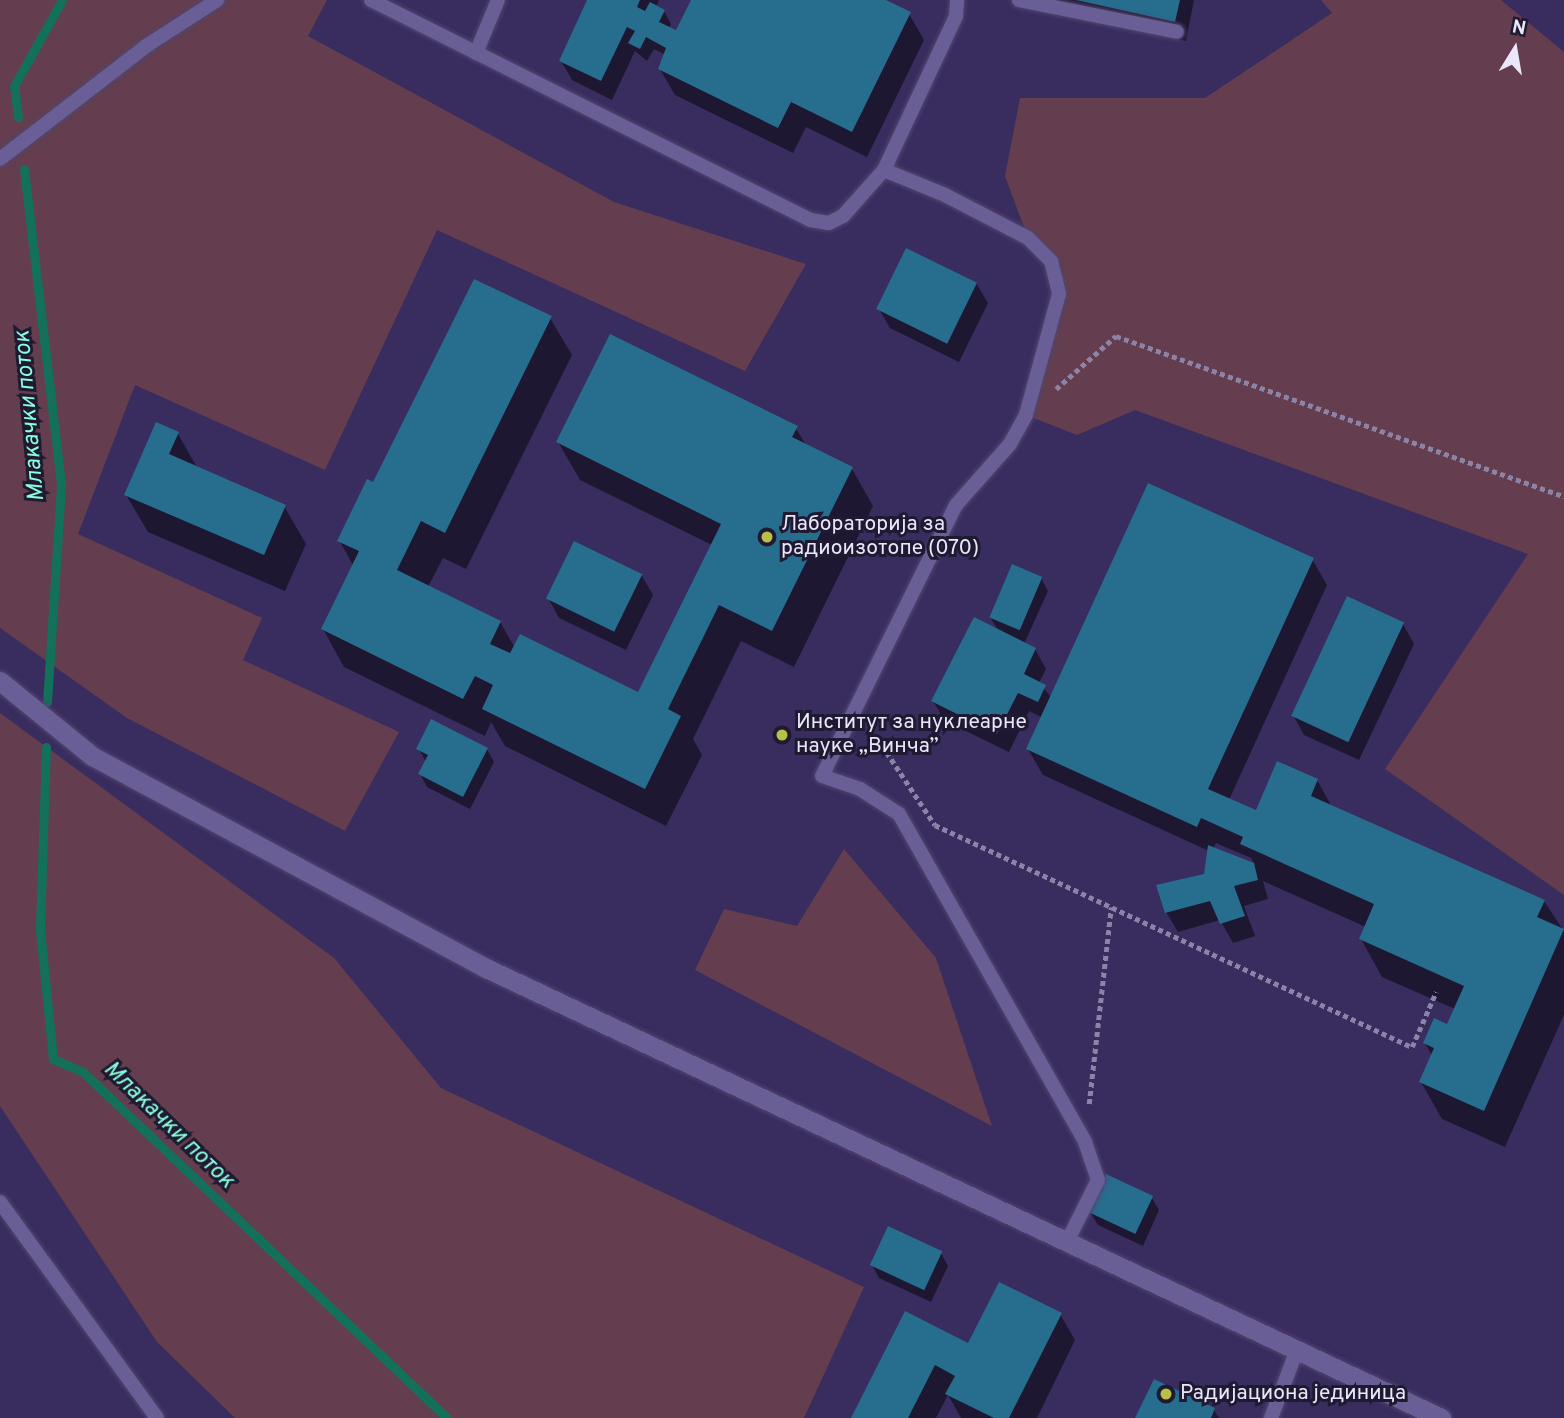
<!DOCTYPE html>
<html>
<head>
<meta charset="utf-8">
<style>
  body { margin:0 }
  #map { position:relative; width:1564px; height:1418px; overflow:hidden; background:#392c5f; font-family:Overpass,sans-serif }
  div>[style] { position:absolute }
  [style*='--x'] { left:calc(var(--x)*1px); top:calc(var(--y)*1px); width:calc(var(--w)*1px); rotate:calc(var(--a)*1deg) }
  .green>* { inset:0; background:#643e4e }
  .shadow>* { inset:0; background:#0007 }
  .stream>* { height:9px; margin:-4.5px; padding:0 4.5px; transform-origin:4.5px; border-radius:4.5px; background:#13705b }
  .building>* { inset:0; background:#276d8e; transform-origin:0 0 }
  .path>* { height:4.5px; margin-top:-2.25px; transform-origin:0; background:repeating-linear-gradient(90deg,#8c84a8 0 5px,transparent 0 8.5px) }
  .roads { filter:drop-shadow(0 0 2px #51456e) drop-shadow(0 0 2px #51456e) }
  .service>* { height:14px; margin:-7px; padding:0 7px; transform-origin:7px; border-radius:7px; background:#695e95 }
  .minor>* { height:19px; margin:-9.5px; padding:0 9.5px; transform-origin:9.5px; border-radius:9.5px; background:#695e95 }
  .dots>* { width:19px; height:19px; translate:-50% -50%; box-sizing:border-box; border:4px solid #1f1a31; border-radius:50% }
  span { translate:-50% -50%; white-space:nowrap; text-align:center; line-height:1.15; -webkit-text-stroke:6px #1f1a31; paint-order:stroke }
  .poi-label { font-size:21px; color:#eae7fb }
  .left { translate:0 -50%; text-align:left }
  .water-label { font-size:23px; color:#8fd; font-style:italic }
  .north { position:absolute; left:1480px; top:14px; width:70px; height:70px; -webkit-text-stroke:5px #1f1a31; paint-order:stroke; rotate:11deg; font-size:19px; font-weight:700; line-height:28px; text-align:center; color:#eae7fb }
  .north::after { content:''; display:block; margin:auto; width:24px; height:32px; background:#eae7fb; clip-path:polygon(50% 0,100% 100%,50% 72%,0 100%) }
</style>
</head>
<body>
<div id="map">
  <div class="green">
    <i style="clip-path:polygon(0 0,327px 0,308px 36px,614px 202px,806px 264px,745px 371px,437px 230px,325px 470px,135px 385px,78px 534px,262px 618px,243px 660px,399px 732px,345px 831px,127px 718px,0 628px)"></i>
    <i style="clip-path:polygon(1321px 0,1501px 0,1564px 52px,1564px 895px,1385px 769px,1528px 554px,1135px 410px,1077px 435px,1026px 415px,1057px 277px,1028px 238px,1005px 176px,1020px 98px,1205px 98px,1332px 13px)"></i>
    <i style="clip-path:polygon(0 713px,334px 958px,441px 1088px,864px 1287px,804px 1418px,235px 1418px,157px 1342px,0 1106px)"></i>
    <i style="clip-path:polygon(844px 849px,936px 958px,992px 1126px,695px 970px,724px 909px,797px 926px)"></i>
  </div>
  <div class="shadow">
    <i style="clip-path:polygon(589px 0,659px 0,656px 7px,664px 11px,671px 24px,669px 29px,676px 35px,694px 0,882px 0,909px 14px,924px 40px,867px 157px,806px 127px,793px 153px,675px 95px,660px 69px,666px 55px,654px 49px,647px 61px,635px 51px,612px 100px,572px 80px,561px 61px)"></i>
    <i style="clip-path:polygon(1044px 0,1194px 0,1186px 41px,1051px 12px)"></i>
    <i style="clip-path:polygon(976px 283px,988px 303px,959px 362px,890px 328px,879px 309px)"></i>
    <i style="clip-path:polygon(550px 318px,572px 355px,466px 569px,443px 558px,428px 587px,500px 622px,515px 648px,639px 694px,712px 545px,580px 480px,558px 442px,796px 428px,807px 447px,852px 469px,873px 506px,794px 667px,741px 641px,693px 739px,702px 755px,666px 826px,505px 746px,491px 722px,485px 736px,344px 667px,323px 629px,354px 567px,339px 540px,374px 485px)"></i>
    <i style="clip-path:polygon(178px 434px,198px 469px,284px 506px,306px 544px,285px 591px,148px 532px,126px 495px)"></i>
    <i style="clip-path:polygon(evenodd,1312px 559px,1327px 585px,1229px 800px,1256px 812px,1317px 780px,1332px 807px,1544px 901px,1564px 931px,1564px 1015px,1505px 1147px,1442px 1119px,1421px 1082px,1432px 1056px,1425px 1043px,1447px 1026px,1455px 1009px,1382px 977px,1361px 939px,1366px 927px,1263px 881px,1268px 899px,1244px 906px,1255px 936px,1233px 943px,1220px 920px,1178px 932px,1166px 912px,1205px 875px,1209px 851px,1043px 775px,1028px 749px,1043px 718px,1029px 711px,1009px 752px,945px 721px,933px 701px,998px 630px,990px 617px,1041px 578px,1048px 591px,1024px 644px,1035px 649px,1046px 669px,1039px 683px,1052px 698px,1312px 559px,1216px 843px,1251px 858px,1255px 865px,1213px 849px,1216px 843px)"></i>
    <i style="clip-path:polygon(642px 576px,653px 595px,626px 650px,559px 618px,548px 598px)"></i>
    <i style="clip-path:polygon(1403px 624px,1414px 644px,1359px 760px,1304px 735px,1293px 715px)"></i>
    <i style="clip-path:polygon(418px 748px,487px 749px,494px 762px,470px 809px,427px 787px,420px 774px,426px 762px)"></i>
    <i style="clip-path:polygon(1152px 1198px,1159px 1210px,1143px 1246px,1098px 1225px,1090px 1212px)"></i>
    <i style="clip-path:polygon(941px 1253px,948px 1266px,931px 1302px,879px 1278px,872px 1265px)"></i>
    <i style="clip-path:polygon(905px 1314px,969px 1346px,1060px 1314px,1075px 1340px,1037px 1418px,961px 1418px,948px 1395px,936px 1418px,853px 1418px)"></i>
    <i style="clip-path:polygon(1214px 1410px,1219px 1418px,1137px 1418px)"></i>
  </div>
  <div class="stream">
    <i style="--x:18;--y:117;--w:31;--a:-97"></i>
    <i style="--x:14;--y:86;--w:98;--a:-60.8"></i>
    <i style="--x:24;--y:169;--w:319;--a:83.3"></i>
    <i style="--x:61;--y:486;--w:216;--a:93.7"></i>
    <i style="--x:46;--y:747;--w:182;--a:91.9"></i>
    <i style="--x:40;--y:929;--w:131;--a:84.3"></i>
    <i style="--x:53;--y:1059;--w:33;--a:23"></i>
    <i style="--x:83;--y:1072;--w:502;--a:43.55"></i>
  </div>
  <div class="building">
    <i style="clip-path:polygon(587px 0,640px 0,637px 7px,645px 11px,650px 2px,665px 10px,659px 22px,676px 30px,691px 0,886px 0,911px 12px,852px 132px,791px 102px,778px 128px,658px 69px,666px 48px,646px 37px,640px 49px,628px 43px,635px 31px,627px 27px,601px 81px,559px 61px)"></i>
    <i style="clip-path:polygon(1076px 0,1180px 0,1175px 22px)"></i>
    <i style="left:906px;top:248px;width:79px;height:68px;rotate:26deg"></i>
    <i style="clip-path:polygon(474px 279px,552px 316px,445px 533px,421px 521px,397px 570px,501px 621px,490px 644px,510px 653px,520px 634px,638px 692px,721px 524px,556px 442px,610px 334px,798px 426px,792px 437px,853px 467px,772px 631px,719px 605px,668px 709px,681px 716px,645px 789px,482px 709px,493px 685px,475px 676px,463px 699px,321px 629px,359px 551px,337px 541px,367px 479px,373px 482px)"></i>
    <i style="clip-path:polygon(156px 422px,179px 432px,169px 454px,286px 505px,264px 555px,124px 495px)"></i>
    <i style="clip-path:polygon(1148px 483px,1314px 558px,1208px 789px,1256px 810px,1277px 761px,1318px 779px,1311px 796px,1545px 900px,1537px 917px,1564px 929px,1484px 1111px,1419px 1082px,1434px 1048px,1423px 1043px,1434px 1018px,1447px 1024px,1464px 986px,1359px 939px,1374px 904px,1240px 844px,1243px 837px,1201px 818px,1197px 827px,1026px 749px)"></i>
    <i style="left:574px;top:541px;width:76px;height:64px;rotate:26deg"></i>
    <i style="left:1012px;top:564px;width:33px;height:58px;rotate:23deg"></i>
    <i style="left:1347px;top:596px;width:63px;height:132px;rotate:25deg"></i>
    <i style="clip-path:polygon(974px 617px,1036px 648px,1024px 674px,1046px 685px,1038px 702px,1018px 693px,997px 734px,931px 701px)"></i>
    <i style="clip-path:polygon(431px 719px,488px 748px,463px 797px,418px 774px,428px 755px,416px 749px)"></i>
    <i style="clip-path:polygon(1208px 845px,1254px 863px,1258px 880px,1234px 886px,1245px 916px,1220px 924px,1210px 901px,1165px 913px,1156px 885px,1204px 874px)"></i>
    <i style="left:1106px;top:1174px;width:52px;height:42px;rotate:25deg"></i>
    <i style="left:888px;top:1226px;width:60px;height:43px;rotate:25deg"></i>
    <i style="clip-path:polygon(999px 1282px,1062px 1313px,1009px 1418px,994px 1418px,945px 1394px,955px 1376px,935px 1365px,908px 1418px,851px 1418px,905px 1311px,968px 1343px)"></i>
    <i style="clip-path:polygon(1154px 1379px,1215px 1408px,1211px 1418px,1135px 1418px)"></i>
  </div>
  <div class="path">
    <i style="--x:1056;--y:389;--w:80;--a:-41.5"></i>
    <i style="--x:1116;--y:336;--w:476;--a:19.7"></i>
    <i style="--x:882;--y:745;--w:96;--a:56.5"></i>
    <i style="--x:935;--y:825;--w:526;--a:24.96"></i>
    <i style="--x:1412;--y:1047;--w:60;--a:-66.4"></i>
    <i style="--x:1089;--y:1104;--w:198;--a:-83.6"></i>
  </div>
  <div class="roads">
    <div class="service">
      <i style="--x:371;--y:0;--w:491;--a:26.6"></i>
      <i style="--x:810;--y:220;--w:19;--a:9"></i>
      <i style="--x:829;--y:223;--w:16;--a:-27"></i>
      <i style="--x:843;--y:216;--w:62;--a:-48.3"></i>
      <i style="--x:884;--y:170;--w:170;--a:-64.9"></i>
      <i style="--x:956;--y:16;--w:16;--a:-86"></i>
      <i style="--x:1019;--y:0;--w:161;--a:11.4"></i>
      <i style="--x:476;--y:53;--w:57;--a:-67.5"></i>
      <i style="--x:0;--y:159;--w:185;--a:-37.7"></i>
      <i style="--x:146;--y:46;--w:85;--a:-32.9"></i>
      <i style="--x:884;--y:170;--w:66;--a:22.3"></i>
      <i style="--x:945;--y:195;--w:93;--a:27.4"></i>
      <i style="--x:1028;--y:238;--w:33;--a:45"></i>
      <i style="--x:1051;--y:261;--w:34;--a:76"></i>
      <i style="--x:1059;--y:294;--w:125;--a:105.3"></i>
      <i style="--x:1026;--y:415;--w:33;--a:119"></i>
      <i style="--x:1010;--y:444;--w:81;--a:131.5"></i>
      <i style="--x:956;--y:505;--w:302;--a:116.3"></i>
      <i style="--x:822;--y:776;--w:40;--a:18.9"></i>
      <i style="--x:860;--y:789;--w:46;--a:32.7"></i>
      <i style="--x:899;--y:814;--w:377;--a:60.4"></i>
      <i style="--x:1085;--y:1142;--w:40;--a:71.1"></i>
      <i style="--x:1098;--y:1180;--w:67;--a:116.6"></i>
      <i style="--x:0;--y:1202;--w:267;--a:54"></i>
      <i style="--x:1271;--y:1418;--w:73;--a:-69.1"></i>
    </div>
    <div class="minor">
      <i style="--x:0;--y:681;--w:119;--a:39.2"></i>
      <i style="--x:92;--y:756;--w:447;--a:28.3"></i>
      <i style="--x:486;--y:968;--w:1056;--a:25.23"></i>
    </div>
  </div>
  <div class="dots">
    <i style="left:767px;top:537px;background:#b9c046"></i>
    <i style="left:782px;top:735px;background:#b9c046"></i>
    <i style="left:1166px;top:1394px;background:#b9c046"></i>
  </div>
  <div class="poi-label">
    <span class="left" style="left:781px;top:537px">Лабораторија за<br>радиоизотопе (070)</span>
    <span class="left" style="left:796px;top:735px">Институт за нуклеарне<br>науке „Винча”</span>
    <span class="left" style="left:1180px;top:1394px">Радијациона јединица</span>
  </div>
  <div class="water-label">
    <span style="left:31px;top:416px;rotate:-95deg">Млакачки поток</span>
    <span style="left:168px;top:1126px;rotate:44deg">Млакачки поток</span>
  </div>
  <div class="north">N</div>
</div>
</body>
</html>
